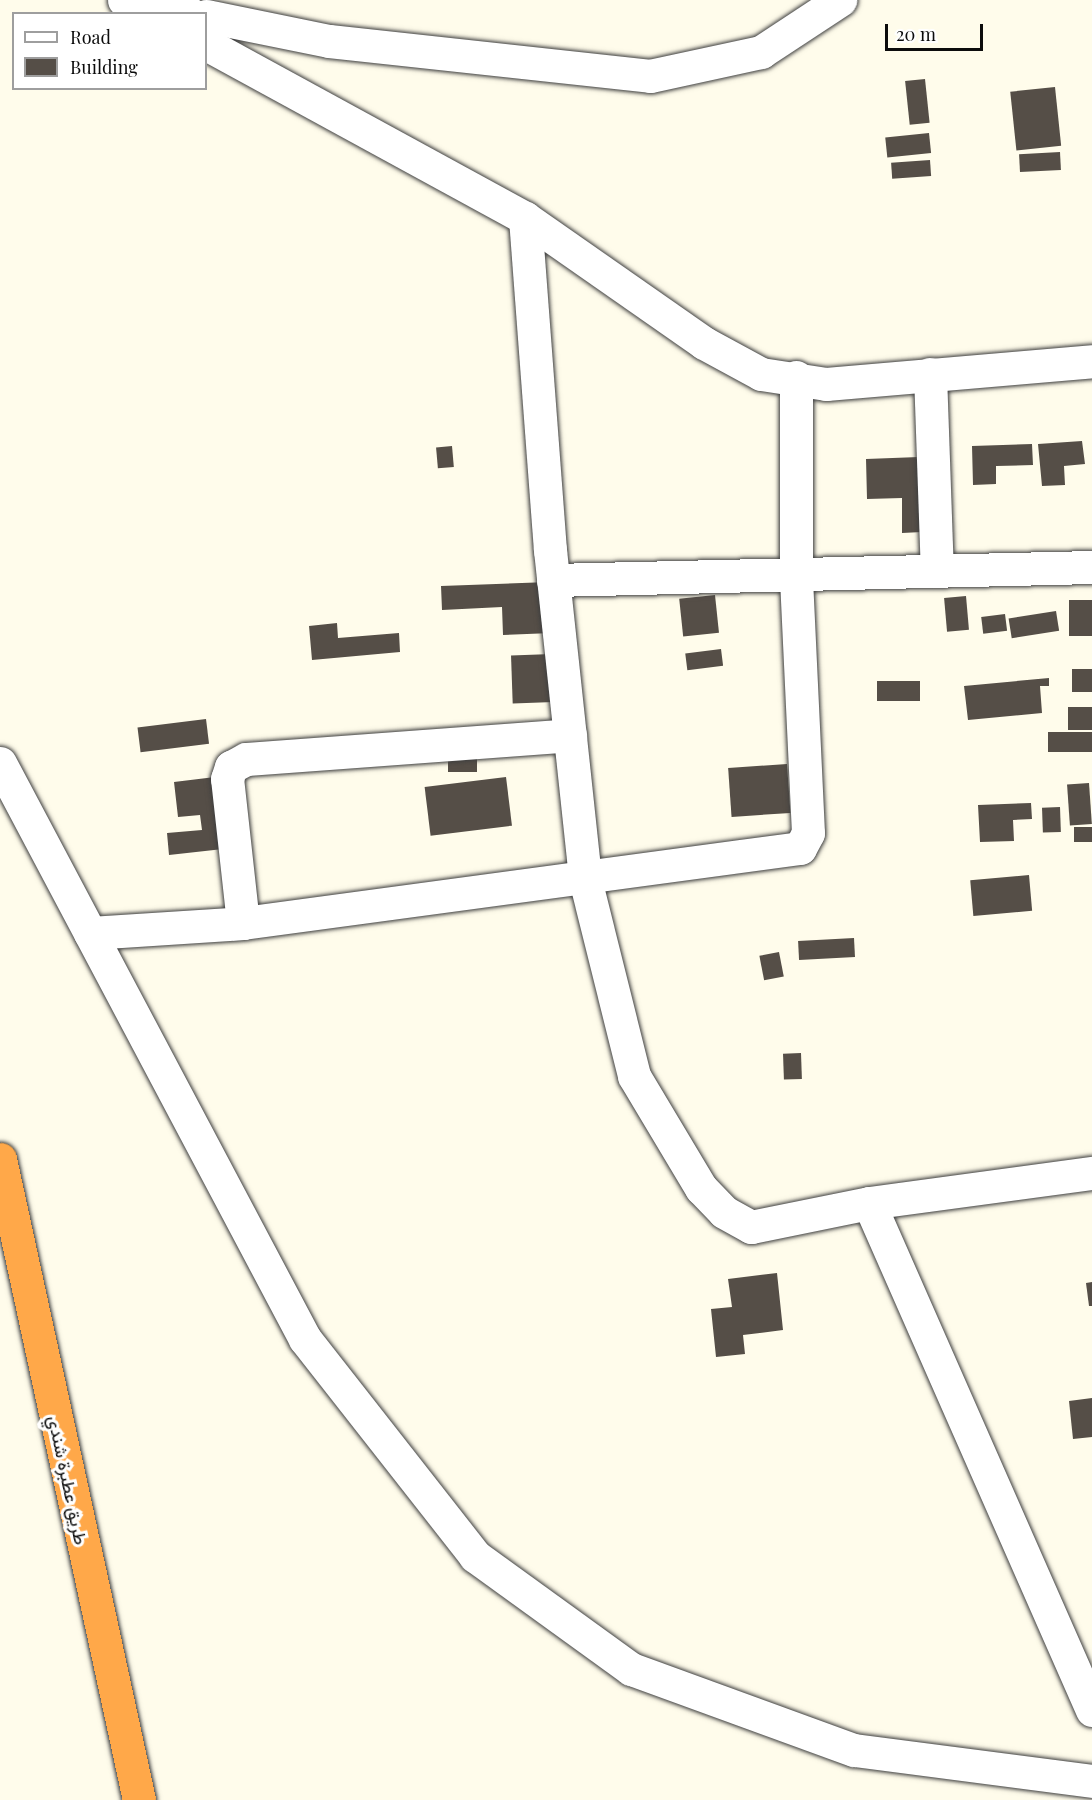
<!DOCTYPE html>
<html>
<head>
<meta charset="utf-8">
<style>
  body { margin:0 }
  #map { position:relative; width:1092px; height:1800px; overflow:hidden; background:#fffceb; font-family:"Playfair Display",Vazirmatn,serif }
  div>[style] { position:absolute }
  [style*='--x'] { left:calc(var(--x)*1px); top:calc(var(--y)*1px); width:calc(var(--w)*1px); rotate:calc(var(--a)*1deg) }
  .building>* { inset:0; background:#554e47; transform-origin:0 0 }
  .roads { filter:drop-shadow(0 0 2px #3f3f3f) drop-shadow(0 0 2px #3f3f3f) }
  .street>* { height:33px; margin:-16.5px; padding:0 16.5px; transform-origin:16.5px; border-radius:16.5px; background:#fff }
  .highway>* { height:33px; margin:-16.5px; padding:0 16.5px; transform-origin:16.5px; border-radius:16.5px; background:#ffa849 }
  span { translate:-50% -50%; white-space:nowrap; text-align:center; line-height:1.15; -webkit-text-stroke:6px #fff; paint-order:stroke }
  .street-label { font-size:18px; color:#0c0c0c }
  .legend { position:absolute; left:12px; top:12px; width:195px; height:78px; box-sizing:border-box; background:#fff; border:2px solid #9e9e9e; margin:0; padding:8px 10px; list-style:none; font-size:18px; color:#0c0c0c }
  .legend li { display:flex; align-items:center; gap:12px; height:30px }
  .legend b { width:30px; border:2px solid #9e9e9e }
  .scale { position:absolute; left:885px; top:24px; width:98px; height:27px; box-sizing:border-box; border:3px solid #0c0c0c; border-top:0; padding-left:8px; font-size:18px; line-height:21px; white-space:nowrap; color:#0c0c0c; -webkit-text-stroke:4px #fff; paint-order:stroke }
</style>
</head>
<body>
<div id="map">
  <div class="building">
    <i style="left:925px;top:79px;width:44px;height:20px;rotate:84deg"></i>
    <i style="left:1055px;top:87px;width:59px;height:45px;rotate:84deg"></i>
    <i style="left:929px;top:133px;width:20px;height:44px;rotate:84deg"></i>
    <i style="left:1060px;top:152px;width:18px;height:41px;rotate:87deg"></i>
    <i style="left:930px;top:160px;width:16px;height:39px;rotate:86deg"></i>
    <i style="clip-path:polygon(1082px 441px,1085px 464px,1064px 466px,1065px 485px,1042px 486px,1038px 444px)"></i>
    <i style="clip-path:polygon(1032px 444px,1033px 465px,996px 466px,996px 484px,973px 485px,972px 446px)"></i>
    <i style="left:452px;top:446px;width:21px;height:16px;rotate:85deg"></i>
    <i style="clip-path:polygon(919px 457px,922px 532px,902px 533px,902px 498px,867px 499px,866px 459px)"></i>
    <i style="clip-path:polygon(549px 582px,552px 633px,503px 635px,502px 607px,442px 610px,441px 586px)"></i>
    <i style="left:715px;top:595px;width:38px;height:36px;rotate:84deg"></i>
    <i style="left:966px;top:596px;width:34px;height:22px;rotate:85deg"></i>
    <i style="left:1092px;top:600px;width:36px;height:23px;rotate:90deg"></i>
    <i style="left:1056px;top:611px;width:20px;height:48px;rotate:81deg"></i>
    <i style="left:1005px;top:614px;width:17px;height:24px;rotate:83deg"></i>
    <i style="clip-path:polygon(337px 623px,338px 638px,399px 633px,400px 652px,312px 660px,309px 626px)"></i>
    <i style="left:721px;top:649px;width:17px;height:36px;rotate:83deg"></i>
    <i style="left:552px;top:654px;width:48px;height:41px;rotate:88deg"></i>
    <i style="left:1092px;top:669px;width:23px;height:20px;rotate:90deg"></i>
    <i style="clip-path:polygon(1049px 678px,1049px 686px,1040px 686px,1042px 713px,968px 720px,964px 686px)"></i>
    <i style="left:920px;top:681px;width:20px;height:43px;rotate:90deg"></i>
    <i style="left:1068px;top:707px;width:24px;height:23px"></i>
    <i style="left:206px;top:719px;width:25px;height:69px;rotate:83deg"></i>
    <i style="left:1092px;top:732px;width:20px;height:44px;rotate:90deg"></i>
    <i style="left:477px;top:754px;width:18px;height:29px;rotate:90deg"></i>
    <i style="left:787px;top:764px;width:49px;height:59px;rotate:86deg"></i>
    <i style="clip-path:polygon(215px 777px,223px 849px,169px 855px,167px 833px,202px 830px,200px 815px,178px 817px,174px 782px)"></i>
    <i style="left:506px;top:777px;width:49px;height:82px;rotate:83deg"></i>
    <i style="left:1089px;top:783px;width:41px;height:22px;rotate:86deg"></i>
    <i style="clip-path:polygon(1031px 803px,1032px 819px,1013px 820px,1014px 841px,980px 842px,978px 805px)"></i>
    <i style="left:1060px;top:807px;width:25px;height:18px;rotate:88deg"></i>
    <i style="left:1092px;top:827px;width:15px;height:18px;rotate:90deg"></i>
    <i style="left:1029px;top:875px;width:36px;height:59px;rotate:85deg"></i>
    <i style="left:854px;top:938px;width:19px;height:56px;rotate:87deg"></i>
    <i style="left:779px;top:952px;width:25px;height:20px;rotate:79deg"></i>
    <i style="left:801px;top:1053px;width:26px;height:18px;rotate:88deg"></i>
    <i style="clip-path:polygon(777px 1273px,783px 1330px,743px 1335px,745px 1354px,716px 1357px,711px 1309px,732px 1307px,728px 1279px)"></i>
    <i style="clip-path:polygon(1092px 1282px,1092px 1306px,1089px 1306px,1086px 1283px)"></i>
    <i style="clip-path:polygon(1092px 1398px,1092px 1437px,1073px 1439px,1069px 1401px)"></i>
  </div>
  <div class="roads">
    <div class="street">
      <i style="--x:124;--y:0;--w:68;--a:11.8"></i>
      <i style="--x:206;--y:16;--w:126;--a:11.5"></i>
      <i style="--x:329;--y:41;--w:323;--a:6.2"></i>
      <i style="--x:650;--y:76;--w:114;--a:-12.2"></i>
      <i style="--x:761;--y:52;--w:95;--a:-33.4"></i>
      <i style="--x:206;--y:44;--w:363;--a:28.6"></i>
      <i style="--x:525;--y:218;--w:218;--a:34.9"></i>
      <i style="--x:704;--y:343;--w:65;--a:28.5"></i>
      <i style="--x:761;--y:374;--w:66;--a:8.7"></i>
      <i style="--x:826;--y:384;--w:267;--a:-4.9"></i>
      <i style="--x:525;--y:218;--w:333;--a:85.7"></i>
      <i style="--x:550;--y:550;--w:331;--a:83.9"></i>
      <i style="--x:585;--y:879;--w:203;--a:76"></i>
      <i style="--x:634;--y:1076;--w:131;--a:59.1"></i>
      <i style="--x:701;--y:1188;--w:33;--a:46"></i>
      <i style="--x:724;--y:1212;--w:31;--a:29"></i>
      <i style="--x:751;--y:1227;--w:120;--a:-11.5"></i>
      <i style="--x:869;--y:1203;--w:225;--a:-7.7"></i>
      <i style="--x:930;--y:374;--w:197;--a:88"></i>
      <i style="--x:553;--y:580;--w:539;--a:-1.38"></i>
      <i style="--x:0;--y:763;--w:652;--a:62.1"></i>
      <i style="--x:305;--y:1339;--w:276;--a:51.9"></i>
      <i style="--x:475;--y:1556;--w:193;--a:35.9"></i>
      <i style="--x:631;--y:1669;--w:237;--a:20"></i>
      <i style="--x:854;--y:1750;--w:240;--a:7.4"></i>
      <i style="--x:243;--y:923;--w:145;--a:-96.3"></i>
      <i style="--x:227;--y:779;--w:13;--a:-72"></i>
      <i style="--x:231;--y:767;--w:17;--a:-28"></i>
      <i style="--x:246;--y:759;--w:325;--a:-4.2"></i>
      <i style="--x:90;--y:933;--w:153;--a:-3.7"></i>
      <i style="--x:243;--y:923;--w:562;--a:-7.67"></i>
      <i style="--x:800;--y:848;--w:17;--a:-62"></i>
      <i style="--x:808;--y:833;--w:257;--a:-92.7"></i>
      <i style="--x:796;--y:576;--w:199;--a:-90"></i>
      <i style="--x:869;--y:1203;--w:554;--a:66.26"></i>
    </div>
    <div class="highway">
      <i style="--x:0;--y:1159;--w:656;--a:77.76"></i>
    </div>
  </div>
  <div class="street-label">
    <span style="left:68px;top:1480px;rotate:78deg">طريق عطبرة شندي</span>
  </div>
  <ul class="legend">
  <li><b style="height:8px;background:#fff"></b>Road</li>
  <li><b style="height:16px;background:#554e47"></b>Building</li>
  </ul>
  <div class="scale">20 m</div>
</div>
</body>
</html>
